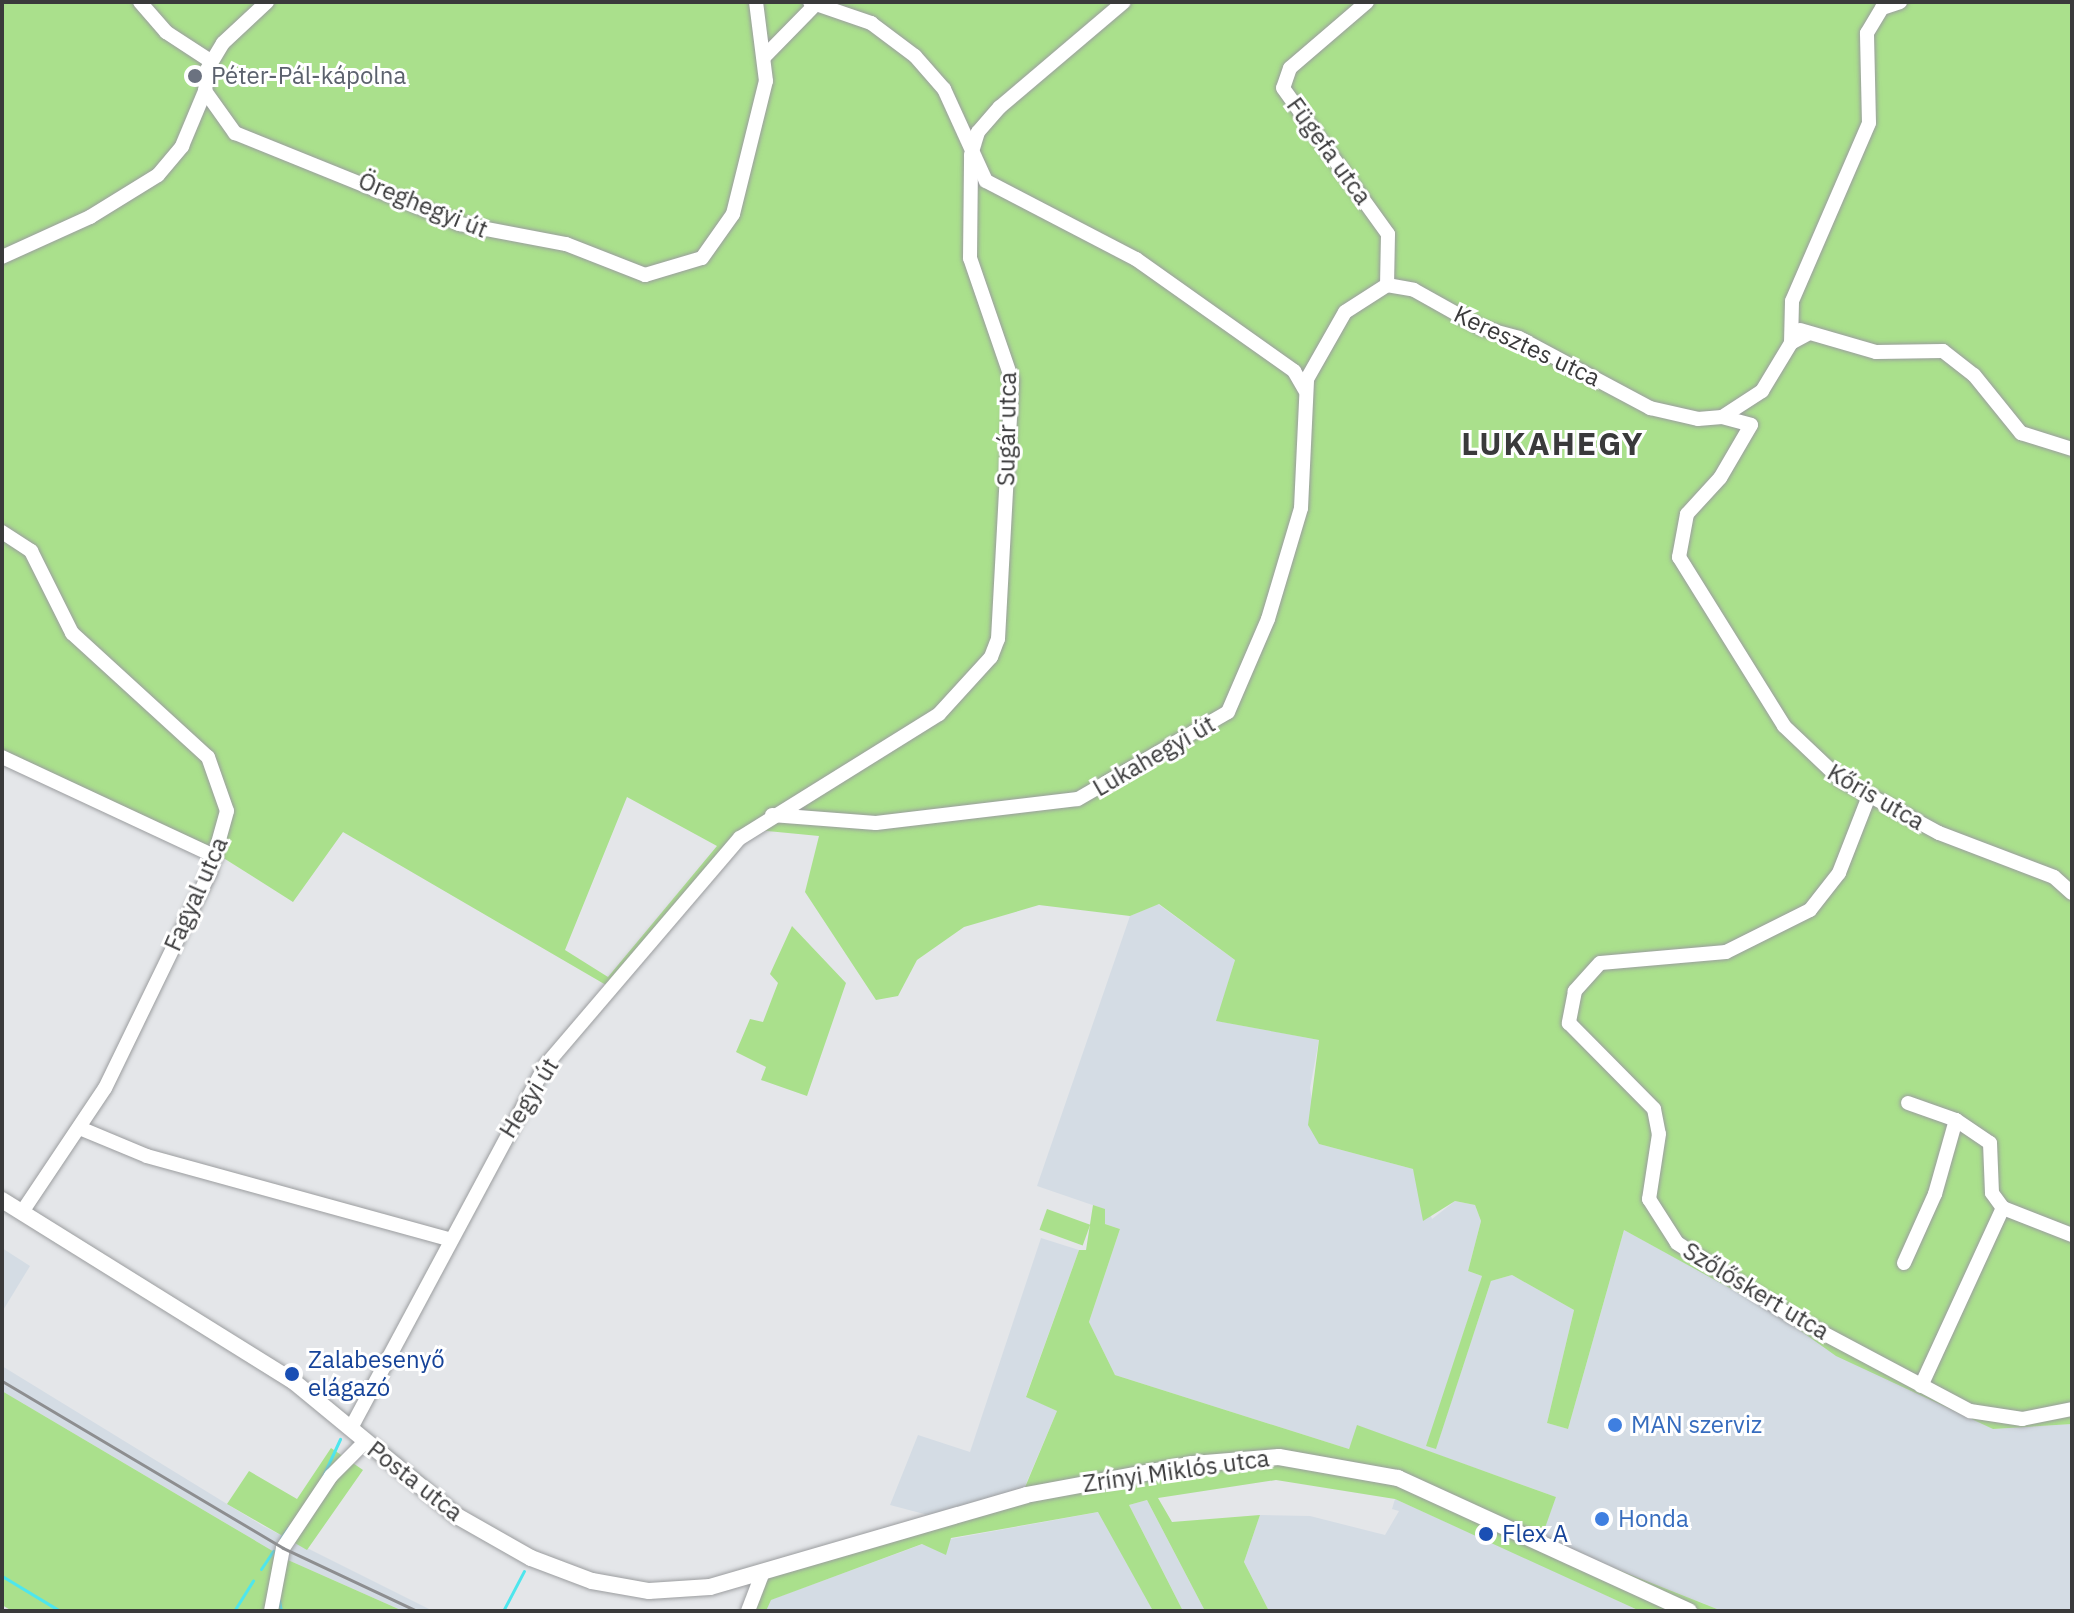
<!DOCTYPE html>
<html>
<head>
<meta charset="utf-8">
<style>
  body { margin:0 }
  #map { position:relative; width:2074px; height:1613px; overflow:hidden; background:#e4e6e9; font-family:"IBM Plex Sans",sans-serif }
  div>[style] { position:absolute }
  [style*='--x'] { left:calc(var(--x)*1px); top:calc(var(--y)*1px); width:calc(var(--w)*1px); rotate:calc(var(--a)*1deg) }
  .built>* { inset:0; background:#d4dce4 }
  .green>* { inset:0; background:#aae08c; transform-origin:0 0 }
  .stream>* { height:3px; margin:-1.5px; padding:0 1.5px; transform-origin:1.5px; border-radius:1.5px; background:#4ee6ed }
  .roads { filter:drop-shadow(0 0 2px #9b9d9f) drop-shadow(0 0 2px #9b9d9f) }
  .minor>* { height:14px; margin:-7px; padding:0 7px; transform-origin:7px; border-radius:7px; background:#fff }
  .major>* { height:16px; margin:-8px; padding:0 8px; transform-origin:8px; border-radius:8px; background:#fff }
  .rail>* { height:3px; margin:-1.5px; padding:0 1.5px; transform-origin:1.5px; border-radius:1.5px; background:#8d8e90 }
  .dots>* { width:22px; height:22px; translate:-50% -50%; box-sizing:border-box; border:4px solid #fff; border-radius:50% }
  span { translate:-50% -50%; white-space:nowrap; text-align:center; line-height:1.15; -webkit-text-stroke:6px #fff; paint-order:stroke }
  .worship-label { font-size:24px; color:#5b616d }
  .left { translate:0 -50%; text-align:left }
  .street-label { font-size:24px; color:#3a3a3b }
  .transit-label { font-size:24px; color:#164399 }
  .shop-label { font-size:24px; color:#366cbe }
  .district-label { font-size:32px; color:#3a3a3b; font-weight:700; letter-spacing:2px }
  .frame { position:absolute; inset:0; border:4px solid #3a3a3b; pointer-events:none }
</style>
</head>
<body>
<div id="map">
  <div class="built">
    <i style="clip-path:polygon(1158px 904px,1235px 960px,1217px 1021px,1319px 1040px,1310px 1088px,1319px 1144px,1413px 1169px,1432px 1219px,1455px 1201px,1475px 1205px,1481px 1221px,1468px 1271px,1482px 1276px,1427px 1446px,1436px 1448px,1491px 1281px,1512px 1275px,1574px 1310px,1547px 1423px,1568px 1429px,1624px 1230px,1993px 1429px,2072px 1424px,2072px 1611px,1722px 1611px,1540px 1538px,1556px 1497px,1358px 1426px,1349px 1449px,1115px 1375px,1089px 1322px,1120px 1229px,1105px 1224px,1104px 1209px,1037px 1186px,1130px 916px)"></i>
    <i style="clip-path:polygon(1041px 1238px,1079px 1250px,1026px 1396px,1057px 1411px,1022px 1493px,928px 1515px,890px 1505px,918px 1435px,970px 1452px)"></i>
    <i style="clip-path:polygon(2px 1248px,30px 1266px,2px 1312px)"></i>
    <i style="clip-path:polygon(2px 1366px,263px 1526px,433px 1611px,403px 1611px,288px 1560px,2px 1391px)"></i>
    <i style="clip-path:polygon(1395px 1499px,1528px 1559px,1640px 1611px,1269px 1611px,1244px 1562px,1260px 1515px,1310px 1516px,1385px 1535px,1399px 1511px,1392px 1509px)"></i>
    <i style="clip-path:polygon(1147px 1500px,1205px 1611px,1183px 1611px,1129px 1505px)"></i>
    <i style="clip-path:polygon(1099px 1512px,1153px 1611px,766px 1611px,770px 1600px,923px 1544px)"></i>
  </div>
  <div class="green">
    <i style="clip-path:polygon(evenodd,2px 2px,2072px 2px,2072px 1424px,1993px 1429px,1836px 1356px,1777px 1314px,1624px 1230px,1568px 1429px,1547px 1423px,1574px 1310px,1512px 1275px,1491px 1281px,1436px 1449px,1426px 1446px,1482px 1276px,1468px 1271px,1481px 1221px,1475px 1205px,1455px 1201px,1423px 1221px,1413px 1169px,1319px 1144px,1308px 1125px,1319px 1040px,1216px 1021px,1235px 960px,1159px 904px,1130px 916px,1039px 905px,964px 927px,917px 960px,898px 996px,876px 1000px,805px 892px,819px 836px,757px 830px,606px 985px,343px 832px,293px 902px,206px 847px,2px 753px,2px 2px,627px 797px,717px 846px,608px 977px,565px 950px,627px 797px)"></i>
    <i style="clip-path:polygon(792px 926px,846px 983px,807px 1096px,761px 1080px,766px 1067px,736px 1052px,750px 1019px,763px 1022px,778px 983px,770px 974px)"></i>
    <i style="clip-path:polygon(1093px 1205px,1105px 1209px,1105px 1224px,1120px 1229px,1089px 1322px,1115px 1375px,1349px 1449px,1357px 1425px,1556px 1497px,1541px 1539px,1722px 1611px,1640px 1611px,1395px 1499px,1276px 1480px,1158px 1498px,1172px 1522px,1260px 1515px,1244px 1562px,1269px 1611px,1205px 1611px,1147px 1500px,1129px 1505px,1183px 1611px,1153px 1611px,1098px 1512px,951px 1538px,946px 1555px,922px 1544px,771px 1600px,766px 1611px,743px 1611px,759px 1575px,1023px 1492px,1057px 1411px,1026px 1397px,1079px 1250px,1086px 1250px)"></i>
    <i style="left:1047px;top:1209px;width:46px;height:22px;rotate:20deg"></i>
    <i style="clip-path:polygon(2px 1391px,288px 1560px,403px 1611px,12px 1611px,2px 1605px)"></i>
    <i style="clip-path:polygon(331px 1448px,363px 1470px,307px 1550px,227px 1504px,249px 1471px,297px 1499px)"></i>
  </div>
  <div class="stream">
    <i style="--x:323;--y:1476;--w:41;--a:-65.3"></i>
    <i style="--x:281;--y:1538;--w:12;--a:-55"></i>
    <i style="--x:261;--y:1569;--w:22;--a:-56"></i>
    <i style="--x:2;--y:1576;--w:68;--a:31.1"></i>
    <i style="--x:279;--y:1600;--w:11;--a:80"></i>
    <i style="--x:234;--y:1611;--w:36;--a:-58"></i>
    <i style="--x:503;--y:1611;--w:45;--a:-62.3"></i>
  </div>
  <div class="roads">
    <div class="minor">
      <i style="--x:140;--y:2;--w:40;--a:49"></i>
      <i style="--x:166;--y:32;--w:51;--a:33.1"></i>
      <i style="--x:267;--y:2;--w:60;--a:137"></i>
      <i style="--x:223;--y:43;--w:31;--a:121"></i>
      <i style="--x:207;--y:70;--w:21;--a:95"></i>
      <i style="--x:205;--y:91;--w:52;--a:54.5"></i>
      <i style="--x:235;--y:133;--w:243;--a:22"></i>
      <i style="--x:460;--y:224;--w:108;--a:10.7"></i>
      <i style="--x:566;--y:244;--w:85;--a:21.4"></i>
      <i style="--x:645;--y:275;--w:59;--a:-16.6"></i>
      <i style="--x:702;--y:258;--w:54;--a:-54.8"></i>
      <i style="--x:733;--y:214;--w:137;--a:-76.1"></i>
      <i style="--x:766;--y:81;--w:80;--a:-97.2"></i>
      <i style="--x:810;--y:2;--w:65;--a:19"></i>
      <i style="--x:871;--y:23;--w:55;--a:36.9"></i>
      <i style="--x:915;--y:56;--w:44;--a:48.7"></i>
      <i style="--x:944;--y:89;--w:101;--a:65.5"></i>
      <i style="--x:986;--y:181;--w:169;--a:27.5"></i>
      <i style="--x:1136;--y:259;--w:194;--a:35.3"></i>
      <i style="--x:1294;--y:371;--w:22;--a:60"></i>
      <i style="--x:1367;--y:2;--w:101;--a:139.4"></i>
      <i style="--x:1290;--y:68;--w:21;--a:109"></i>
      <i style="--x:1283;--y:88;--w:180;--a:54.3"></i>
      <i style="--x:1388;--y:234;--w:51;--a:91.1"></i>
      <i style="--x:764;--y:57;--w:73;--a:-45.6"></i>
      <i style="--x:2;--y:257;--w:97;--a:-24.4"></i>
      <i style="--x:90;--y:217;--w:80;--a:-31.7"></i>
      <i style="--x:158;--y:175;--w:38;--a:-50"></i>
      <i style="--x:182;--y:146;--w:60;--a:-67.3"></i>
      <i style="--x:1800;--y:330;--w:79;--a:16.1"></i>
      <i style="--x:1876;--y:352;--w:67;--a:-0.9"></i>
      <i style="--x:1943;--y:351;--w:39;--a:38"></i>
      <i style="--x:1974;--y:375;--w:75;--a:51"></i>
      <i style="--x:2021;--y:433;--w:53;--a:17.4"></i>
      <i style="--x:1791;--y:343;--w:42;--a:-88.6"></i>
      <i style="--x:1792;--y:301;--w:194;--a:-66.6"></i>
      <i style="--x:1869;--y:123;--w:90;--a:-91.3"></i>
      <i style="--x:1867;--y:33;--w:29;--a:-59"></i>
      <i style="--x:1882;--y:8;--w:19;--a:-18"></i>
      <i style="--x:1722;--y:417;--w:30;--a:15"></i>
      <i style="--x:1751;--y:425;--w:61;--a:120.3"></i>
      <i style="--x:1720;--y:478;--w:49;--a:132.5"></i>
      <i style="--x:1687;--y:514;--w:44;--a:100.5"></i>
      <i style="--x:1679;--y:557;--w:199;--a:58.1"></i>
      <i style="--x:1784;--y:726;--w:79;--a:43.5"></i>
      <i style="--x:1841;--y:780;--w:111;--a:28.4"></i>
      <i style="--x:1939;--y:833;--w:123;--a:20.9"></i>
      <i style="--x:2054;--y:877;--w:24;--a:42"></i>
      <i style="--x:2;--y:532;--w:35;--a:33"></i>
      <i style="--x:31;--y:551;--w:92;--a:63.4"></i>
      <i style="--x:72;--y:633;--w:184;--a:42.4"></i>
      <i style="--x:208;--y:757;--w:57;--a:70.6"></i>
      <i style="--x:227;--y:811;--w:63;--a:105.6"></i>
      <i style="--x:210;--y:872;--w:240;--a:115.9"></i>
      <i style="--x:105;--y:1088;--w:149;--a:123.8"></i>
      <i style="--x:2;--y:757;--w:236;--a:25"></i>
      <i style="--x:1869;--y:796;--w:83;--a:111.3"></i>
      <i style="--x:1839;--y:873;--w:47;--a:128.1"></i>
      <i style="--x:1810;--y:910;--w:94;--a:153.4"></i>
      <i style="--x:1726;--y:952;--w:126;--a:175"></i>
      <i style="--x:1600;--y:963;--w:38;--a:132"></i>
      <i style="--x:1575;--y:991;--w:33;--a:101"></i>
      <i style="--x:1569;--y:1023;--w:121;--a:45.3"></i>
      <i style="--x:1654;--y:1109;--w:25;--a:79"></i>
      <i style="--x:1659;--y:1134;--w:66;--a:98.7"></i>
      <i style="--x:1649;--y:1199;--w:52;--a:57.5"></i>
      <i style="--x:1677;--y:1243;--w:135;--a:32.6"></i>
      <i style="--x:1791;--y:1316;--w:203;--a:28"></i>
      <i style="--x:1970;--y:1411;--w:53;--a:8.7"></i>
      <i style="--x:2022;--y:1419;--w:51;--a:-11.3"></i>
      <i style="--x:772;--y:815;--w:104;--a:4.4"></i>
      <i style="--x:876;--y:823;--w:203;--a:-6.8"></i>
      <i style="--x:1078;--y:799;--w:173;--a:-30.1"></i>
      <i style="--x:1228;--y:712;--w:101;--a:-66.7"></i>
      <i style="--x:1268;--y:619;--w:116;--a:-73.4"></i>
      <i style="--x:1301;--y:508;--w:129;--a:-87.3"></i>
      <i style="--x:1307;--y:379;--w:77;--a:-60.4"></i>
      <i style="--x:1345;--y:312;--w:50;--a:-32.7"></i>
      <i style="--x:1387;--y:285;--w:27;--a:10"></i>
      <i style="--x:1414;--y:290;--w:78;--a:29.2"></i>
      <i style="--x:1482;--y:328;--w:38;--a:15"></i>
      <i style="--x:1519;--y:338;--w:149;--a:28.1"></i>
      <i style="--x:1650;--y:408;--w:49;--a:12.9"></i>
      <i style="--x:1698;--y:419;--w:24;--a:-5"></i>
      <i style="--x:1722;--y:417;--w:48;--a:-33"></i>
      <i style="--x:1762;--y:391;--w:56;--a:-58.9"></i>
      <i style="--x:1791;--y:343;--w:18;--a:-29"></i>
      <i style="--x:1908;--y:1103;--w:51;--a:19.5"></i>
      <i style="--x:1956;--y:1120;--w:41;--a:34.1"></i>
      <i style="--x:1990;--y:1143;--w:50;--a:87.7"></i>
      <i style="--x:1992;--y:1193;--w:19;--a:54"></i>
      <i style="--x:2003;--y:1208;--w:74;--a:21.4"></i>
      <i style="--x:82;--y:1129;--w:70;--a:22.6"></i>
      <i style="--x:147;--y:1156;--w:312;--a:15.4"></i>
      <i style="--x:1904;--y:1263;--w:76;--a:-65.8"></i>
      <i style="--x:1935;--y:1194;--w:77;--a:-74.2"></i>
      <i style="--x:1921;--y:1386;--w:196;--a:-65.3"></i>
      <i style="--x:351;--y:1428;--w:411;--a:-61.8"></i>
      <i style="--x:545;--y:1066;--w:300;--a:-49.5"></i>
      <i style="--x:740;--y:838;--w:234;--a:-31.9"></i>
      <i style="--x:939;--y:714;--w:77;--a:-47.6"></i>
      <i style="--x:991;--y:657;--w:19;--a:-69"></i>
      <i style="--x:998;--y:639;--w:259;--a:-86.9"></i>
      <i style="--x:1012;--y:380;--w:129;--a:-109"></i>
      <i style="--x:970;--y:258;--w:103;--a:-89.4"></i>
      <i style="--x:971;--y:155;--w:24;--a:-73"></i>
      <i style="--x:978;--y:132;--w:33;--a:-49"></i>
      <i style="--x:1000;--y:107;--w:162;--a:-40.3"></i>
      <i style="--x:271;--y:1611;--w:64;--a:-79.2"></i>
      <i style="--x:283;--y:1548;--w:87;--a:-56.3"></i>
      <i style="--x:331;--y:1476;--w:48;--a:-45"></i>
      <i style="--x:748;--y:1611;--w:40;--a:-69"></i>
    </div>
    <div class="major">
      <i style="--x:2;--y:1200;--w:343;--a:31.9"></i>
      <i style="--x:293;--y:1381;--w:212;--a:39.5"></i>
      <i style="--x:457;--y:1516;--w:85;--a:29.6"></i>
      <i style="--x:531;--y:1558;--w:65;--a:20.7"></i>
      <i style="--x:592;--y:1581;--w:58;--a:10"></i>
      <i style="--x:649;--y:1591;--w:61;--a:-3.8"></i>
      <i style="--x:710;--y:1587;--w:329;--a:-16.2"></i>
      <i style="--x:1026;--y:1495;--w:170;--a:-10.5"></i>
      <i style="--x:1193;--y:1464;--w:86;--a:-4.7"></i>
      <i style="--x:1279;--y:1457;--w:121;--a:10"></i>
      <i style="--x:1398;--y:1478;--w:320;--a:24.6"></i>
    </div>
  </div>
  <div class="rail">
    <i style="--x:2;--y:1381;--w:327;--a:30.7"></i>
    <i style="--x:283;--y:1548;--w:148;--a:25.2"></i>
  </div>
  <div class="dots">
    <i style="left:195px;top:76px;background:#6b7280"></i>
    <i style="left:292px;top:1374px;background:#1a4fb4"></i>
    <i style="left:1615px;top:1425px;background:#3f7fe0"></i>
    <i style="left:1602px;top:1519px;background:#3f7fe0"></i>
    <i style="left:1486px;top:1534px;background:#1a4fb4"></i>
  </div>
  <div class="worship-label">
    <span class="left" style="left:211px;top:76px">Péter-Pál-kápolna</span>
  </div>
  <div class="street-label">
    <span style="left:1329px;top:151px;rotate:54deg">Fügefa utca</span>
    <span style="left:423px;top:205px;rotate:22deg">Öreghegyi út</span>
    <span style="left:1527px;top:346px;rotate:25deg">Keresztes utca</span>
    <span style="left:1007px;top:429px;rotate:-89deg">Sugár utca</span>
    <span style="left:1154px;top:756px;rotate:-30deg">Lukahegyi út</span>
    <span style="left:1876px;top:797px;rotate:30deg">Kőris utca</span>
    <span style="left:196px;top:894px;rotate:-66deg">Fagyal utca</span>
    <span style="left:529px;top:1098px;rotate:-58deg">Hegyi út</span>
    <span style="left:1756px;top:1291px;rotate:31deg">Szőlőskert utca</span>
    <span style="left:1176px;top:1471px;rotate:-8deg">Zrínyi Miklós utca</span>
    <span style="left:415px;top:1481px;rotate:38deg">Posta utca</span>
  </div>
  <div class="transit-label">
    <span class="left" style="left:308px;top:1374px">Zalabesenyő<br>elágazó</span>
    <span class="left" style="left:1502px;top:1534px">Flex A</span>
  </div>
  <div class="shop-label">
    <span class="left" style="left:1631px;top:1425px">MAN szerviz</span>
    <span class="left" style="left:1618px;top:1519px">Honda</span>
  </div>
  <div class="district-label">
    <span style="left:1553px;top:443px">LUKAHEGY</span>
  </div>
  <div class="frame"></div>
</div>
</body>
</html>
